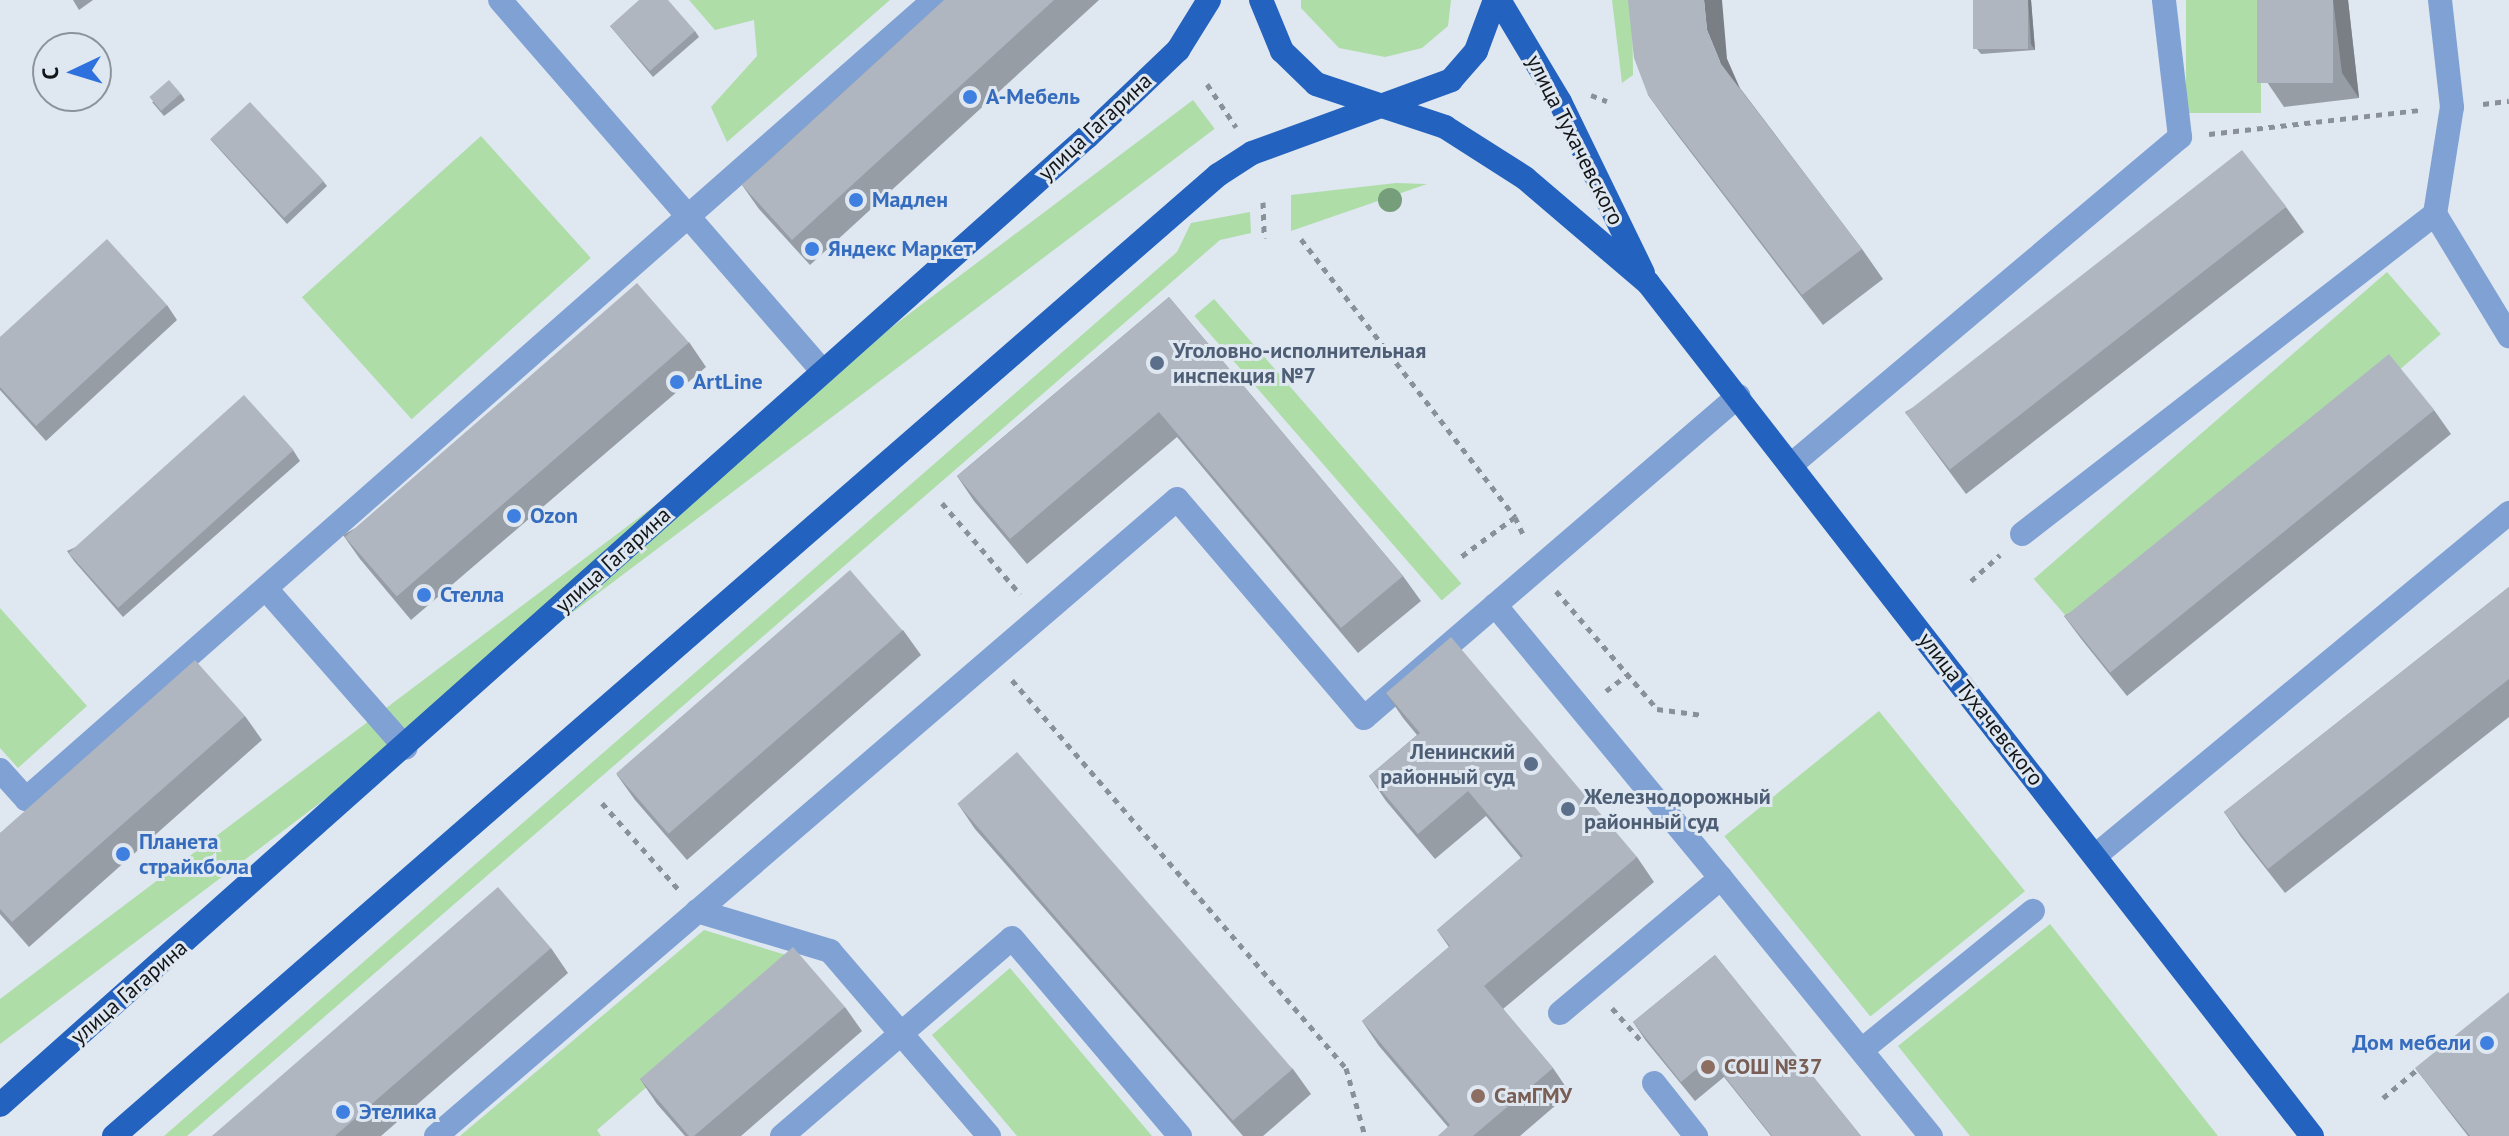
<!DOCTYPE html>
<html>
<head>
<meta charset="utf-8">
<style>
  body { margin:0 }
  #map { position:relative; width:2509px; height:1136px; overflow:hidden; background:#dfe7f1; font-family:"PT Sans",sans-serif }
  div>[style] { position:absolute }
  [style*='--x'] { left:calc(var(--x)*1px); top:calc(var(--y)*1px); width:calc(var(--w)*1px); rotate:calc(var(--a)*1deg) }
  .green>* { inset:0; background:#aedda8; transform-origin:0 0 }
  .path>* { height:5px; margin-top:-2.5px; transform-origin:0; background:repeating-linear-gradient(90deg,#8a9097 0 6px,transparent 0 12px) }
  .minor>* { height:24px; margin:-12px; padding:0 12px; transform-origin:12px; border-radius:12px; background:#80a1d4 }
  .major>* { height:24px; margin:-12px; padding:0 12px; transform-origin:12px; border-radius:12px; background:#2362be }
  .trees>* { width:24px; height:24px; margin:-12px; border-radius:50%; background:#769e7b }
  .wall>* { inset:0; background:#969da5 }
  .shaded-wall>* { inset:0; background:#7a7f86 }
  .building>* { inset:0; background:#afb6c0; transform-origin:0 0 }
  .dots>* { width:22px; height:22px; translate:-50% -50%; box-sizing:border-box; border:4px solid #dfe7f1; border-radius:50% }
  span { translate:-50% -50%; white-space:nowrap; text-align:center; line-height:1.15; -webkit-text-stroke:6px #dfe7f1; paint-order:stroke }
  .shop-label { font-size:22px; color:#366cbe; font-weight:700 }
  .left { translate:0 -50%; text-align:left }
  .right { translate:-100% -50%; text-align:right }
  .street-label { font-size:22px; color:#131619 }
  .service-label { font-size:22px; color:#4e5e75; font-weight:700 }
  .education-label { font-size:22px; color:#785e54; font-weight:700 }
  .north { position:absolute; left:32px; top:32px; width:80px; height:80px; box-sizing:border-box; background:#dfe7f1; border:2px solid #8d939b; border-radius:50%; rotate:266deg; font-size:22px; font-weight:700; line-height:32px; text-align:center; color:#131619 }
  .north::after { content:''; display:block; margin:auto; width:28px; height:36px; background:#2e71de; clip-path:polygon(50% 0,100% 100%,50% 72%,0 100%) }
</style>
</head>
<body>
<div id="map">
  <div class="green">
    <i style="clip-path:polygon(689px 0,890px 0,727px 142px,711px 107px,757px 56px,754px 20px,715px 30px)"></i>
    <i style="clip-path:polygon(1301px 0,1451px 0,1448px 26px,1422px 48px,1385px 57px,1339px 48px,1301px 8px)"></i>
    <i style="clip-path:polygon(1612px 0,1632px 0,1633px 75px,1622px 83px)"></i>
    <i style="left:2186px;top:0;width:75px;height:113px"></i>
    <i style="left:1193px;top:100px;width:36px;height:1579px;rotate:53deg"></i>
    <i style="left:481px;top:136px;width:164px;height:241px;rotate:48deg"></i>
    <i style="clip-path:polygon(1396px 183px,1427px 184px,1291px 231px,1291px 195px)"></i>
    <i style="clip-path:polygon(1250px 212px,1251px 233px,1220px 240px,187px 1136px,164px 1136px,1177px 252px,1191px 223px)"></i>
    <i style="left:2387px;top:272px;width:82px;height:468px;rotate:49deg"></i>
    <i style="left:1214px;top:299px;width:377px;height:26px;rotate:49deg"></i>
    <i style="clip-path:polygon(0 608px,87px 706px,18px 768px,0 748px)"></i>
    <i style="left:1879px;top:711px;width:232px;height:199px;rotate:51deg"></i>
    <i style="clip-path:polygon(2050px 924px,2218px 1136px,1970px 1136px,1898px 1046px)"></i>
    <i style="clip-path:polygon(704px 930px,796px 958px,597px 1130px,601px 1136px,460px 1136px)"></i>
    <i style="clip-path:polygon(1010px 968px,1152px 1136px,1017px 1136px,932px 1035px)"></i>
  </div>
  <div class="path">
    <i style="--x:1207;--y:84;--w:52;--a:56"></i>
    <i style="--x:1591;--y:95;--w:17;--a:21"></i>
    <i style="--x:2483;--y:104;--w:26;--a:-7"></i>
    <i style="--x:2209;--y:134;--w:213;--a:-6.5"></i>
    <i style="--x:1263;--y:202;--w:36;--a:88"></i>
    <i style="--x:1301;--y:239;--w:351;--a:52.4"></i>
    <i style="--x:1515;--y:517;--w:71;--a:143.6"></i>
    <i style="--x:942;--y:503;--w:120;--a:49.4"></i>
    <i style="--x:1515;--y:517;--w:23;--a:65"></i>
    <i style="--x:1971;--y:581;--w:39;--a:-42"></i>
    <i style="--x:1556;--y:591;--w:155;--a:49.4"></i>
    <i style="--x:1657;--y:709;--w:46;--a:7.4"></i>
    <i style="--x:1012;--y:680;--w:512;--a:49.28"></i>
    <i style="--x:1346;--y:1068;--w:71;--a:74.4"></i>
    <i style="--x:1606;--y:691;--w:26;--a:-37"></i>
    <i style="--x:602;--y:803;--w:115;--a:48.5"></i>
    <i style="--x:1612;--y:1008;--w:47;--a:48.5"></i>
    <i style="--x:2383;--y:1098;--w:47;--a:-39.8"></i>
  </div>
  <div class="minor">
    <i style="--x:500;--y:0;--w:490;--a:49"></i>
    <i style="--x:2435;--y:214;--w:108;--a:-81"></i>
    <i style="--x:2452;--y:107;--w:108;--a:-96.4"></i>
    <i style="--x:1791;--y:465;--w:509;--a:-40.14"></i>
    <i style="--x:2180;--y:137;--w:138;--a:-96.7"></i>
    <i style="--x:2022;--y:534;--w:522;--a:-37.77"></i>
    <i style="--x:2435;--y:214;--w:143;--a:58.8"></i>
    <i style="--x:267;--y:590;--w:210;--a:48.7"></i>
    <i style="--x:1495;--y:605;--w:354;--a:50.4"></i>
    <i style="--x:0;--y:770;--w:39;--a:48"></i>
    <i style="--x:26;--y:799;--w:1209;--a:-41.35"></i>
    <i style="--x:2095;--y:856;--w:538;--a:-39.64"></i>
    <i style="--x:697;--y:911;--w:139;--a:16.7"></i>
    <i style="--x:830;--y:951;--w:244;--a:49.3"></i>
    <i style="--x:1560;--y:1013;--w:210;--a:-40"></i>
    <i style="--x:1721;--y:878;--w:333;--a:50.9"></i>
    <i style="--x:1863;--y:1049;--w:219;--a:-39.1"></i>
    <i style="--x:1654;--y:1083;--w:68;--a:51.6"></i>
    <i style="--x:436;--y:1136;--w:977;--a:-40.68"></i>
    <i style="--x:1177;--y:499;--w:288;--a:49.5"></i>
    <i style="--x:1364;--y:718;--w:494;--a:-40.7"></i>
    <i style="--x:782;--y:1136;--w:303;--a:-40.7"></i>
    <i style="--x:1012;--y:938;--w:260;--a:49.7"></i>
  </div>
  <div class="major">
    <i style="--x:1261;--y:0;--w:55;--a:67.6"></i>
    <i style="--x:1282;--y:51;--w:47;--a:44.1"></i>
    <i style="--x:1316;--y:84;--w:136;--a:18.4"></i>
    <i style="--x:1445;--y:127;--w:95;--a:32.5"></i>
    <i style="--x:1525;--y:178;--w:162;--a:40.5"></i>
    <i style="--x:1648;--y:283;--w:1081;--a:52.1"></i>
    <i style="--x:1499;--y:0;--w:119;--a:59.1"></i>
    <i style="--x:1560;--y:102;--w:190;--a:64.1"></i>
    <i style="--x:0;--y:1105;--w:1456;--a:-41.69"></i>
    <i style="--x:1087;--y:137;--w:126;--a:-43.7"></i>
    <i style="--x:1178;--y:50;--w:59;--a:-58.2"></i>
    <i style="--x:114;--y:1136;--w:1464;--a:-41.04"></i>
    <i style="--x:1218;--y:175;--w:40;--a:-32.9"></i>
    <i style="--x:1252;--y:153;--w:212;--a:-20.1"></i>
    <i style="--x:1451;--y:80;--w:38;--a:-49"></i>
    <i style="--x:1476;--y:51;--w:54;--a:-69.6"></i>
  </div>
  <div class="trees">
    <i style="left:1390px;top:200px"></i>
  </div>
  <div class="wall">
    <i style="clip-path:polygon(73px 0,93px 0,79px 10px)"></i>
    <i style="clip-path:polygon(944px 0,1099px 0,810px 265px,759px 209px,742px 185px)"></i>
    <i style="clip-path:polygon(2031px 0,2035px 50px,1981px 54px,1977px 49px)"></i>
    <i style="clip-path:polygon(2257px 0,2348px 0,2359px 98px,2284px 107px,2267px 82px)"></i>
    <i style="clip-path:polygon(610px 26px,695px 31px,699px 37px,653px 77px)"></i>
    <i style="clip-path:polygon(1727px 59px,1740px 88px,1862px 249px,1883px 279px,1823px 325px,1669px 124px,1648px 95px)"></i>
    <i style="clip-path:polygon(181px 94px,185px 100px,164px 116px,152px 102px)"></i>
    <i style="clip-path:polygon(210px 139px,323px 181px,327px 186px,287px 224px)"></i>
    <i style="clip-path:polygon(2286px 207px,2304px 232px,1966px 494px,1905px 412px)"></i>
    <i style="clip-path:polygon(1169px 297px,1403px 576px,1421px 601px,1358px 653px,1177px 437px,1027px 564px,974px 501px,957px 476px)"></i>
    <i style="clip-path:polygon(167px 305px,177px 320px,46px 441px,0 390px,0 337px)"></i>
    <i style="clip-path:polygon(689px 342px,706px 367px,411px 620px,360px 559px,343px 535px)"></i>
    <i style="clip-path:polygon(2434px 410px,2451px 434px,2127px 696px,2082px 640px,2064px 616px)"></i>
    <i style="clip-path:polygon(293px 450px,300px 461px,123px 617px,74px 561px,67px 551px)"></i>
    <i style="clip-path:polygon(2509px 587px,2509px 717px,2285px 893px,2241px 837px,2224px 812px)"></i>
    <i style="clip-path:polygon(903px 630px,921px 655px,687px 860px,635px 800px,617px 775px)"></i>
    <i style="clip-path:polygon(1386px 693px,1637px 857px,1654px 882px,1503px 1009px,1553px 1068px,1570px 1093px,1520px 1136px,1438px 1136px,1448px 1127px,1379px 1046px,1362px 1021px,1449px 947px,1437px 930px,1521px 858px,1486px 816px,1435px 859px,1386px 801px,1369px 776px,1417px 735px,1403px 718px)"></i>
    <i style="clip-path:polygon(245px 716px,262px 740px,29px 947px,0 914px,0 833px)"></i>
    <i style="clip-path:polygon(958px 804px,1293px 1069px,1311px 1094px,1263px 1136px,1243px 1136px,975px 829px)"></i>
    <i style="clip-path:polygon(551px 948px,568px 973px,381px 1136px,212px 1136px)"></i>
    <i style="clip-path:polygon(1715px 955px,1861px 1136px,1771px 1136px,1724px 1077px,1695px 1101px,1646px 1041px,1633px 1022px)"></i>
    <i style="clip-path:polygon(845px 1007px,862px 1031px,741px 1136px,685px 1136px,657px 1104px,640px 1079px)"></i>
    <i style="clip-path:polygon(2415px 1068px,2509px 1136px,2468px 1136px)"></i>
  </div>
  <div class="shaded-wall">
    <i style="clip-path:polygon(1704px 0,1722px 0,1727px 59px,1742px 94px,1721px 64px,1707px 30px)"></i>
    <i style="clip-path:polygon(2028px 0,2031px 0,2035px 50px,2031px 44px)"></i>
    <i style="clip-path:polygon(2333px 0,2348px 0,2359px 98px,2342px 73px)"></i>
  </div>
  <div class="building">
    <i style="clip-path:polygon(639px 0,668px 0,695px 31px,650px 71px,610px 26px)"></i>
    <i style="clip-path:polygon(944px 0,1054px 0,792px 240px,742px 185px)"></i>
    <i style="clip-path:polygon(1628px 0,1704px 0,1707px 30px,1721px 64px,1862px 249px,1802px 295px,1648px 95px,1634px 58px)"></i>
    <i style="left:1973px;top:0;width:55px;height:49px"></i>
    <i style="left:2257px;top:0;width:76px;height:83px"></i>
    <i style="left:169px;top:80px;width:18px;height:26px;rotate:49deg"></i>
    <i style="left:250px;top:102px;width:108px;height:54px;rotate:47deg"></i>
    <i style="left:2242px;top:150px;width:72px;height:427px;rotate:52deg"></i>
    <i style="clip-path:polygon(107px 239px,167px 305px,36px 426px,0 387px,0 337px)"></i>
    <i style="left:637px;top:283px;width:79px;height:387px;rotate:49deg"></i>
    <i style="clip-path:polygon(1169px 297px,1403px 576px,1341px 628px,1159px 412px,1010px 539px,957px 476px)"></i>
    <i style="left:2389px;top:354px;width:72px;height:417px;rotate:51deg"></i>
    <i style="left:244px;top:395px;width:74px;height:236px;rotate:48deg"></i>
    <i style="left:850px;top:570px;width:80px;height:310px;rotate:49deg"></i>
    <i style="clip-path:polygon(2509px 587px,2509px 679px,2268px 869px,2224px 812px)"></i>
    <i style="clip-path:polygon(1451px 637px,1637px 857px,1484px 986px,1553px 1068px,1473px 1136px,1438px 1136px,1450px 1125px,1362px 1021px,1450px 946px,1437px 930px,1523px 856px,1468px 791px,1418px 834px,1369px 776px,1420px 733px,1386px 693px)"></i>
    <i style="clip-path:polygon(195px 660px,245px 716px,12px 922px,0 909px,0 833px)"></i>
    <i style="left:1017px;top:752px;width:420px;height:79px;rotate:49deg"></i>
    <i style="clip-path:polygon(498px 887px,551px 948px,335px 1136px,212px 1136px)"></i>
    <i style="clip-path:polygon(793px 947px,845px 1007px,694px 1136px,689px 1136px,640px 1079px)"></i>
    <i style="clip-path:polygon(1715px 955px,1861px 1136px,1772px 1136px,1710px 1058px,1681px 1082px,1633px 1022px)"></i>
    <i style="clip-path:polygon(2509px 992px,2509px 1136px,2470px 1136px,2415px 1068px)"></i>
  </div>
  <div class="dots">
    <i style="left:970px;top:97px;background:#3f7fe0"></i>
    <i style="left:856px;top:200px;background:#3f7fe0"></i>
    <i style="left:812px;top:249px;background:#3f7fe0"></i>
    <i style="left:1157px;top:363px;background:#5c6f8a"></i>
    <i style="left:677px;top:382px;background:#3f7fe0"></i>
    <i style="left:514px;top:516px;background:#3f7fe0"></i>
    <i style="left:424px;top:595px;background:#3f7fe0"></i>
    <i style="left:1531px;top:764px;background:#5c6f8a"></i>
    <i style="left:1568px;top:809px;background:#5c6f8a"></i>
    <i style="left:123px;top:854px;background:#3f7fe0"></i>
    <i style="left:2487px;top:1043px;background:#3f7fe0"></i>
    <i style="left:1708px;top:1067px;background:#8d6e63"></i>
    <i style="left:1478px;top:1096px;background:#8d6e63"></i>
    <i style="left:343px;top:1112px;background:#3f7fe0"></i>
  </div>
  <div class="shop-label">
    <span class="left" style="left:986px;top:97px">А-Мебель</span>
    <span class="left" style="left:872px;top:200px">Мадлен</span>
    <span class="left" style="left:828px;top:249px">Яндекс Маркет</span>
    <span class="left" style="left:693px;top:382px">ArtLine</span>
    <span class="left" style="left:530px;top:516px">Ozon</span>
    <span class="left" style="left:440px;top:595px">Стелла</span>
    <span class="left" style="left:139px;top:854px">Планета<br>страйкбола</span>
    <span class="right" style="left:2471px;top:1043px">Дом мебели</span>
    <span class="left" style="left:359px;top:1112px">Этелика</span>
  </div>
  <div class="street-label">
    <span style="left:1095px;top:127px;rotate:-43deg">улица Гагарина</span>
    <span style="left:1575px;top:140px;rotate:63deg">улица Тухачевского</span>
    <span style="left:613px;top:560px;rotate:-42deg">улица Гагарина</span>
    <span style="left:1981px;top:709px;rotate:52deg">улица Тухачевского</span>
    <span style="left:129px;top:992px;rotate:-41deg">улица Гагарина</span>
  </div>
  <div class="service-label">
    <span class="left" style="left:1173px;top:363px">Уголовно-исполнительная<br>инспекция №7</span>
    <span class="right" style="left:1515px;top:764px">Ленинский<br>районный суд</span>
    <span class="left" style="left:1584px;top:809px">Железнодорожный<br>районный суд</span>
  </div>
  <div class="education-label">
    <span class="left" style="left:1724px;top:1067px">СОШ №37</span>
    <span class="left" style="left:1494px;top:1096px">СамГМУ</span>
  </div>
  <div class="north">С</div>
</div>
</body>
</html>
